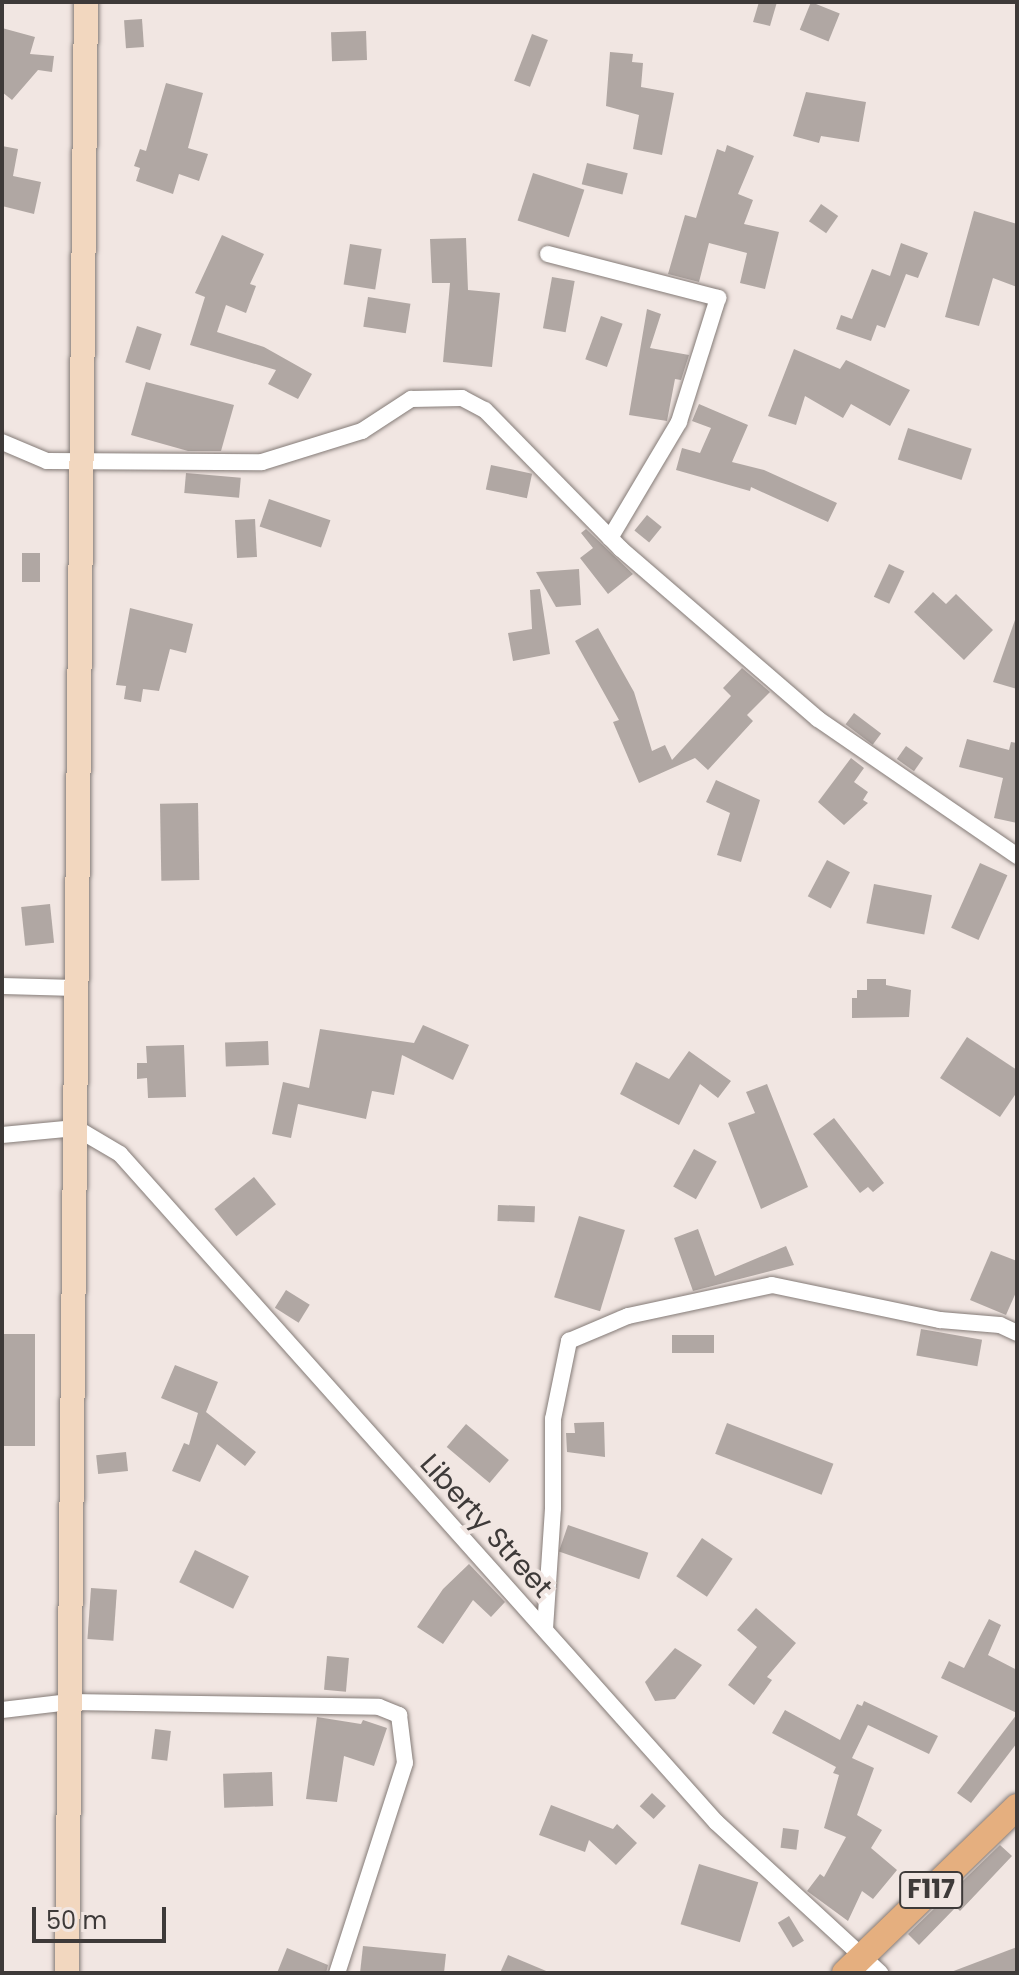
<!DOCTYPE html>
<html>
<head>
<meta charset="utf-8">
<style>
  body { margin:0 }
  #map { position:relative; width:1019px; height:1975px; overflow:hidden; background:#f1e6e2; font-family:Poppins,sans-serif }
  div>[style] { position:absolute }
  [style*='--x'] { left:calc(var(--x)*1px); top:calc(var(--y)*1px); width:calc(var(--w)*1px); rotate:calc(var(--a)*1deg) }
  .building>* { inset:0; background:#b0a7a3; transform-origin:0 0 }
  .roads { filter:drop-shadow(0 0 2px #847b77) drop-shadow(0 0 2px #847b77) }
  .minor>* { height:16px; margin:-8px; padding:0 8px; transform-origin:8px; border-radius:8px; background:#fff }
  .secondary>* { height:24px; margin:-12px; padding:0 12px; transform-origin:12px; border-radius:12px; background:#f2d7bf }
  .primary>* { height:26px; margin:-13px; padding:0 13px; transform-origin:13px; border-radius:13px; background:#e5af7f }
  span { translate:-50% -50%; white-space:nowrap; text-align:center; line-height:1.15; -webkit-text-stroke:8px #f1e6e2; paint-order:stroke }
  .shield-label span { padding:2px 6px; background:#f1e6e2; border:2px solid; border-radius:6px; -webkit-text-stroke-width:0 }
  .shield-label { font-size:26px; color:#3e3a39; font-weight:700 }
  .street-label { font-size:28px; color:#3e3a39 }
  .frame { position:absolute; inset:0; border:4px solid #3e3a39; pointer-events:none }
  .scale { position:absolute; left:32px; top:1907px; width:134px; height:36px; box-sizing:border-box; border:4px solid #3e3a39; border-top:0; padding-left:10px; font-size:24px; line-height:28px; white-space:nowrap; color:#3e3a39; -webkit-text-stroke:6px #f1e6e2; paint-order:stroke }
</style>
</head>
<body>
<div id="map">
  <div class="building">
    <i style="clip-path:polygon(759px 2px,777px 2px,770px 26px,753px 22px)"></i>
    <i style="left:811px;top:2px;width:31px;height:30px;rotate:22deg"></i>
    <i style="left:142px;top:19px;width:28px;height:18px;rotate:86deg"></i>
    <i style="clip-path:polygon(2px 28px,35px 37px,30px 54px,54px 56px,52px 72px,38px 70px,12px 100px,2px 92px)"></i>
    <i style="left:366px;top:31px;width:29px;height:35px;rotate:88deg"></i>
    <i style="left:532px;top:34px;width:17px;height:50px;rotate:21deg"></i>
    <i style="clip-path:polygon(610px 52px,633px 54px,632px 62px,643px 63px,641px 87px,674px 93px,662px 155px,633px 149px,639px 115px,606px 106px)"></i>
    <i style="clip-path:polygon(166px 83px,203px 93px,188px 148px,208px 154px,199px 181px,179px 174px,173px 194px,136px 181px,140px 168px,134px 166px,140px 149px,146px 151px)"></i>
    <i style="clip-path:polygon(806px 92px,866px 102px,859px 142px,821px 136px,819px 143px,793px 136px)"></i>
    <i style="clip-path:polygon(727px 145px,754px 156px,738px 194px,753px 200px,744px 224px,779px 232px,765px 289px,740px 283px,747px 253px,709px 243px,699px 282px,668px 274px,685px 215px,696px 218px,717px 149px,725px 152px)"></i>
    <i style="clip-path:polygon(2px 146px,18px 149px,13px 176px,41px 182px,34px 214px,2px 206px)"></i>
    <i style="left:587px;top:163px;width:42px;height:22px;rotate:14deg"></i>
    <i style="left:533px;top:173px;width:54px;height:50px;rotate:18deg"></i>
    <i style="left:821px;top:204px;width:21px;height:21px;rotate:35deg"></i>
    <i style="clip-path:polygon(974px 211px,1017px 224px,1017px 287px,993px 278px,979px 326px,945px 317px)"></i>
    <i style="clip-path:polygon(222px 235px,264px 254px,250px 284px,256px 286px,246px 313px,226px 305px,217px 332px,264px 347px,312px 374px,298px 399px,268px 384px,276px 370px,190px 345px,205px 297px,195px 293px)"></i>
    <i style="clip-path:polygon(466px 238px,468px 290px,500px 293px,492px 367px,443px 362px,450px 283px,432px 283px,430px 239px)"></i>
    <i style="clip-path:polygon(901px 243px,928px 253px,918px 278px,906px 274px,885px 328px,877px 325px,871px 341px,836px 329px,841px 315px,852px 319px,872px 269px,890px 276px)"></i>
    <i style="left:350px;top:244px;width:32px;height:41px;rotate:9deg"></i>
    <i style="left:552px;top:277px;width:23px;height:52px;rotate:10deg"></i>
    <i style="left:368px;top:297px;width:43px;height:30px;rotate:9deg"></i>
    <i style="clip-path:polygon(647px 309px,661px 314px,650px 348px,689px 355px,681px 380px,675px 379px,667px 421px,629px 415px)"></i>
    <i style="left:601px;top:316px;width:23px;height:46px;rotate:20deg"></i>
    <i style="left:137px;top:326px;width:26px;height:38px;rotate:18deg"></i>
    <i style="clip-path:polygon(794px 349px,840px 369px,846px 360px,910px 390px,890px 426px,851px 404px,843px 418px,805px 396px,796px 425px,768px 416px)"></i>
    <i style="clip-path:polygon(146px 382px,234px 405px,221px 451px,188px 451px,131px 435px)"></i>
    <i style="clip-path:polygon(699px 404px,748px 425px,732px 462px,764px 470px,837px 503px,828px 522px,751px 487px,750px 491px,676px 470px,682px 448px,700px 453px,711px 428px,692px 421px)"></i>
    <i style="left:908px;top:428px;width:67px;height:33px;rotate:18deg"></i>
    <i style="left:491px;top:465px;width:42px;height:25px;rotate:12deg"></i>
    <i style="left:186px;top:473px;width:55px;height:20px;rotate:5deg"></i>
    <i style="left:269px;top:499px;width:65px;height:29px;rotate:19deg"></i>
    <i style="left:647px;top:515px;width:19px;height:20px;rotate:39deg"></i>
    <i style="left:255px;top:519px;width:38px;height:20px;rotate:87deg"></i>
    <i style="clip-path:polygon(586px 529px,633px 574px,608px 594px,580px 558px,593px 548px,581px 533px)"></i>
    <i style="left:22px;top:553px;width:18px;height:29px"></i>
    <i style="left:889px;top:564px;width:17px;height:36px;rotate:25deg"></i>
    <i style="clip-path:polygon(579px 569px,581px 605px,556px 607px,536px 572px)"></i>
    <i style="clip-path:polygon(540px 589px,550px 654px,513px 661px,508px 633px,532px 629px,530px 590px)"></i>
    <i style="clip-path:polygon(933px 592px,946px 604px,956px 594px,993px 630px,964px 660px,914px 612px)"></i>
    <i style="clip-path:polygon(130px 608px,193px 624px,186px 653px,170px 649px,159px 691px,143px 689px,141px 702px,124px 699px,126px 686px,116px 685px)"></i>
    <i style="clip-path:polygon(1015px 620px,1017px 620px,1017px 689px,993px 682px)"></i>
    <i style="clip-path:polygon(598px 628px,634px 692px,652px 751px,665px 745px,672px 760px,731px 696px,723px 688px,742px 668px,770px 692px,747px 715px,753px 721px,708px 770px,695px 758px,639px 783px,613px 722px,619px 720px,575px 641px)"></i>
    <i style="left:854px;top:713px;width:34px;height:14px;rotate:37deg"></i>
    <i style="clip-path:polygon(967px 739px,1009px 750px,1011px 742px,1017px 743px,1017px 823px,994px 818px,1003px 778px,959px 767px)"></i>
    <i style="left:906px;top:746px;width:21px;height:16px;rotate:35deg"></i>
    <i style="clip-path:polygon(851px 758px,864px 768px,854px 782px,868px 792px,863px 800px,868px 803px,844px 825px,818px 802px)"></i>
    <i style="clip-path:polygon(716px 780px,760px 800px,741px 862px,717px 855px,730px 813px,706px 802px)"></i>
    <i style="left:198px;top:803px;width:77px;height:38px;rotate:89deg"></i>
    <i style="left:827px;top:860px;width:26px;height:41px;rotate:28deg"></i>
    <i style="left:980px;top:863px;width:30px;height:71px;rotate:24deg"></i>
    <i style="left:874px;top:884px;width:59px;height:40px;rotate:11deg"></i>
    <i style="left:50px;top:904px;width:39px;height:29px;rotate:84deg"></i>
    <i style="clip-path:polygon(867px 979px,886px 979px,886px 985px,911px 990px,909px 1017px,852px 1018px,852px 998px,857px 998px,857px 990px,867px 990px)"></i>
    <i style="clip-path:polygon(423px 1025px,469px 1045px,453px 1080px,402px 1055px,394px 1095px,372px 1091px,366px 1119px,298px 1104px,291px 1138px,272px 1134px,283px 1082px,309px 1088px,320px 1029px,414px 1043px)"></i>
    <i style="clip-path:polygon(967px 1037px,1017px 1070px,1017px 1092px,1000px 1117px,940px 1078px)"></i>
    <i style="left:268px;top:1041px;width:24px;height:43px;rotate:88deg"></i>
    <i style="clip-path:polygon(184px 1045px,186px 1097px,148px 1098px,147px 1078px,137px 1079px,137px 1063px,147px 1063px,146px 1046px)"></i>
    <i style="clip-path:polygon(689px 1051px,731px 1081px,718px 1098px,700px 1084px,679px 1125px,620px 1094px,636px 1062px,669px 1079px)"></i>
    <i style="clip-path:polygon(767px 1084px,808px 1187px,761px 1209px,728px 1123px,755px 1113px,746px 1092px)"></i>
    <i style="clip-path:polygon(834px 1118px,884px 1183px,873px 1192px,868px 1187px,860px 1193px,813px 1134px)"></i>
    <i style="left:694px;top:1149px;width:26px;height:43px;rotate:29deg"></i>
    <i style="left:254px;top:1177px;width:35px;height:51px;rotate:51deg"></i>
    <i style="left:498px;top:1205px;width:37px;height:16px;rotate:2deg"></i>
    <i style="left:579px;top:1216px;width:48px;height:85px;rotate:17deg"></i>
    <i style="clip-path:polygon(698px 1229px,715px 1276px,786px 1246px,794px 1265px,693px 1291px,674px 1238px)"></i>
    <i style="clip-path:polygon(991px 1251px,1017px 1261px,1017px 1290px,1006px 1315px,970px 1300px)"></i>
    <i style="left:286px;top:1290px;width:28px;height:21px;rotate:32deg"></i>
    <i style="left:921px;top:1329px;width:62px;height:27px;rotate:10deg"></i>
    <i style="left:2px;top:1334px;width:33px;height:112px"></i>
    <i style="left:672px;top:1335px;width:42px;height:18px"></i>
    <i style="clip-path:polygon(175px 1365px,218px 1382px,206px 1412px,256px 1452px,245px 1466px,217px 1444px,200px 1482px,172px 1471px,184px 1443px,189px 1445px,198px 1413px,161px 1398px)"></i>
    <i style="clip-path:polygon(604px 1422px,605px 1457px,567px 1452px,566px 1433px,575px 1433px,574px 1423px)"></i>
    <i style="left:727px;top:1423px;width:114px;height:33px;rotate:21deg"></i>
    <i style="left:466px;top:1424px;width:56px;height:30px;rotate:40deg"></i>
    <i style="left:126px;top:1452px;width:19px;height:30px;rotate:84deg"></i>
    <i style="left:568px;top:1525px;width:85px;height:28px;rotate:19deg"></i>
    <i style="left:702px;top:1538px;width:37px;height:46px;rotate:34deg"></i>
    <i style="left:195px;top:1550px;width:60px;height:36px;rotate:26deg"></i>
    <i style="clip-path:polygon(469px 1564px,505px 1602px,491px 1617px,473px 1600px,443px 1644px,417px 1627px,443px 1589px)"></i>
    <i style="left:91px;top:1588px;width:26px;height:51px;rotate:4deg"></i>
    <i style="clip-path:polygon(756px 1608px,796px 1643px,767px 1677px,772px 1680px,754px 1705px,728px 1685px,757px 1647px,737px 1630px)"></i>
    <i style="clip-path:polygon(989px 1619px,1001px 1625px,988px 1655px,1017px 1670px,1017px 1713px,941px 1678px,949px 1661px,964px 1668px)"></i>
    <i style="clip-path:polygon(675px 1648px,702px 1665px,675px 1699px,655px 1701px,645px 1682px)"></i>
    <i style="left:327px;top:1656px;width:22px;height:34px;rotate:5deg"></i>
    <i style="clip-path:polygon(864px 1701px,938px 1736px,929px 1754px,868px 1725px,852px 1758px,874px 1768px,857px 1815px,882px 1830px,871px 1848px,897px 1870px,873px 1899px,862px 1891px,848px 1921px,807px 1891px,820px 1874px,824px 1877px,846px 1837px,824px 1828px,839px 1775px,833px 1773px,836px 1767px,772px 1733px,785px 1710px,840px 1740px,857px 1704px,862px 1706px)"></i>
    <i style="clip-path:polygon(1017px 1714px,1017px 1743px,971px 1803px,957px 1793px)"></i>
    <i style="clip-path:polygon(317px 1717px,361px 1724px,363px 1720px,387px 1728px,374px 1766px,344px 1756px,337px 1802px,306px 1799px)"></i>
    <i style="left:155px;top:1729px;width:16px;height:30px;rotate:7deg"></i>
    <i style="left:272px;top:1772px;width:34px;height:49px;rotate:88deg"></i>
    <i style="left:652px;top:1793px;width:19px;height:18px;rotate:43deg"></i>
    <i style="clip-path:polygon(551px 1805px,613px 1829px,617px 1824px,637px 1843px,616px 1865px,589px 1840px,585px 1852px,539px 1835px)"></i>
    <i style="left:783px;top:1828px;width:16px;height:20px;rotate:7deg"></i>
    <i style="clip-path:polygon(1000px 1845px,1012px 1856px,960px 1911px,956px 1907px,919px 1945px,908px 1934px)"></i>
    <i style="left:699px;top:1864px;width:62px;height:63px;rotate:17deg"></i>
    <i style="left:789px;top:1916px;width:29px;height:13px;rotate:59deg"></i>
    <i style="clip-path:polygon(363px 1946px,446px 1954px,444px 1973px,360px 1973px)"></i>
    <i style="clip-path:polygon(1017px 1947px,1017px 1973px,951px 1973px,951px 1972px)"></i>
    <i style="clip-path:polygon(287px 1948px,328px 1965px,326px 1973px,277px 1973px)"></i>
    <i style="clip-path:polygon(508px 1955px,551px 1973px,500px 1973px)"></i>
  </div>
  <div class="roads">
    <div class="minor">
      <i style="--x:548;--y:254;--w:176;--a:14.5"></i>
      <i style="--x:718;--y:298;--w:130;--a:107.5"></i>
      <i style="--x:679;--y:422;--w:135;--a:120.7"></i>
      <i style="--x:2;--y:442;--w:49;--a:22.9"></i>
      <i style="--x:47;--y:461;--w:215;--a:0.3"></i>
      <i style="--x:262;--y:462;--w:105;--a:-17.2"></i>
      <i style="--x:362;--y:431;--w:59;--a:-33.1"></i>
      <i style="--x:411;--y:399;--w:51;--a:-1.1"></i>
      <i style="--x:462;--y:398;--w:26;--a:28"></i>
      <i style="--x:485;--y:410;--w:194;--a:45.6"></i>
      <i style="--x:621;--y:549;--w:260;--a:40.8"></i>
      <i style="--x:818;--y:719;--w:242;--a:34.5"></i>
      <i style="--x:2;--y:986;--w:75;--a:1.5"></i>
      <i style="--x:2;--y:1135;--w:74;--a:-5.4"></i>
      <i style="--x:76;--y:1128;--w:51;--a:30.6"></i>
      <i style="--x:120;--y:1154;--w:895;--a:48.26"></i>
      <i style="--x:716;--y:1822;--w:223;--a:42.6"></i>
      <i style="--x:545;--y:1629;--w:121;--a:-86.2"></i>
      <i style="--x:553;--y:1508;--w:89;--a:-90"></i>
      <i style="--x:553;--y:1419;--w:80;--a:-78.4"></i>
      <i style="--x:569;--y:1341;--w:64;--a:-23"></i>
      <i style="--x:628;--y:1316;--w:147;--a:-12.1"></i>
      <i style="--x:772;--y:1285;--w:172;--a:11.8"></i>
      <i style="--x:940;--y:1320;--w:60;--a:4.8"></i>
      <i style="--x:1000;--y:1325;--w:19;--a:25"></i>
      <i style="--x:2;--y:1710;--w:68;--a:-6.7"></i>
      <i style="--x:70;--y:1702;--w:309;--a:0.9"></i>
      <i style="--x:379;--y:1707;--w:22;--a:22"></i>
      <i style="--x:399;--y:1715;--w:48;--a:82.9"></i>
      <i style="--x:405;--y:1763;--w:221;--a:107.9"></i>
    </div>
    <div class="secondary">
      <i style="--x:67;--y:1973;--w:1971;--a:-89.45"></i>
    </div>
    <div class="primary">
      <i style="--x:845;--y:1973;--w:239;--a:-44"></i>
    </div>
  </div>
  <div class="shield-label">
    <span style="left:931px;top:1890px">F117</span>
  </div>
  <div class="street-label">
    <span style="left:486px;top:1526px;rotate:48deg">Liberty Street</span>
  </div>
  <div class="frame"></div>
  <div class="scale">50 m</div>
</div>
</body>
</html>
